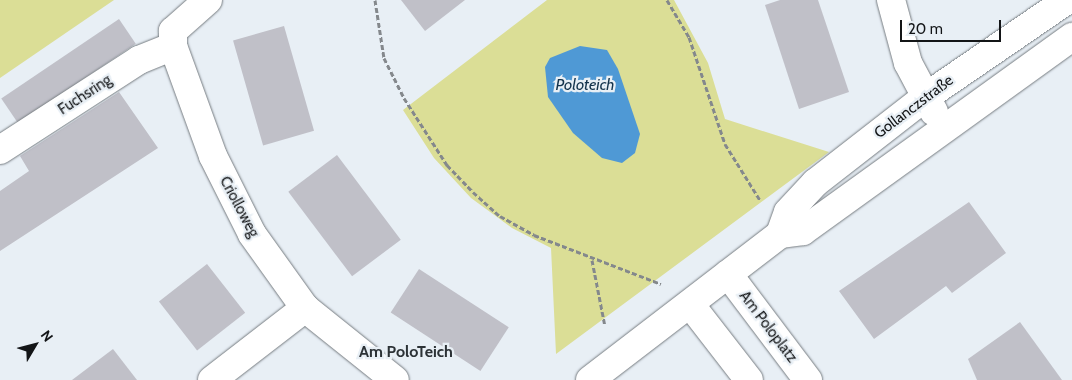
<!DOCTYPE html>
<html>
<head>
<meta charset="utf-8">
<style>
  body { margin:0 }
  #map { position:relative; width:1072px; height:380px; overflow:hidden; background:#e8eff5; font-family:Cabin,sans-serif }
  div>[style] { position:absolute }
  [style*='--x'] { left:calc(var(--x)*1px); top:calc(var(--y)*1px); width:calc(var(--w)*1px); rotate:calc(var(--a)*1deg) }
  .green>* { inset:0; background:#dbde96 }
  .water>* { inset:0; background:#4f99d5 }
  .building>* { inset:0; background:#c0c0c8; transform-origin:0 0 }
  .path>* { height:3px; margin-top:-1.5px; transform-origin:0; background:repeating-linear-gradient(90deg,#84888c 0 5px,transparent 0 7.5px) }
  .roads { filter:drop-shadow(0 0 1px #767c81) drop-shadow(0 0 1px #767c81) }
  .minor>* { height:28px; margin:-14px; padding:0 14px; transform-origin:14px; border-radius:14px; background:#fff }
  span { translate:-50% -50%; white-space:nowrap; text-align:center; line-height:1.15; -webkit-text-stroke:4.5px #e8eff5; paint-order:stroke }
  .street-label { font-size:15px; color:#131517 }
  .water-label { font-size:16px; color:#13334c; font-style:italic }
  .neighbourhood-label { font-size:16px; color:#2c3236; font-weight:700 }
  .north { position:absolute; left:10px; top:320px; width:50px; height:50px; -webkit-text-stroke:4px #e8eff5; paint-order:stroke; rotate:53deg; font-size:14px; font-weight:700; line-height:20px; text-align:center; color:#131517 }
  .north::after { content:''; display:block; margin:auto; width:18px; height:22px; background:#131517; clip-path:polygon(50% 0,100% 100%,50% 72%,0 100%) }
  .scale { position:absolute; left:900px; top:20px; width:101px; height:22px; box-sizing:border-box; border:2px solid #131517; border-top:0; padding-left:6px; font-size:15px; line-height:18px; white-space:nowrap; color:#131517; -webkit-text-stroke:4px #e8eff5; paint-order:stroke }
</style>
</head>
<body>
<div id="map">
  <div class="green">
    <i style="clip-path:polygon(0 0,114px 0,0 78px)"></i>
    <i style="clip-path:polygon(547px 0,674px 0,708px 63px,725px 119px,829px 152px,556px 354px,551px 248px,512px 228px,471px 198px,434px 158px,403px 110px)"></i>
  </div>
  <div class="water">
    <i style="clip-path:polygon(580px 46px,607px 50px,618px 69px,640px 134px,635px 153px,622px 163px,602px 158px,573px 133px,548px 97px,545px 67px,550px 58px)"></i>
  </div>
  <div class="building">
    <i style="clip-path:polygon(401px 0,465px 0,425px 31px)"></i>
    <i style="clip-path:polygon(780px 0,818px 0,849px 92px,799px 109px,765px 5px)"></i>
    <i style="left:119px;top:19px;width:30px;height:142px;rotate:56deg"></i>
    <i style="left:284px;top:26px;width:109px;height:53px;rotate:74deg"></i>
    <i style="clip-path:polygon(119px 92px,158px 148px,0 251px,0 191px,29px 171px,20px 156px)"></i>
    <i style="left:337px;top:155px;width:106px;height:61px;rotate:53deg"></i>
    <i style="clip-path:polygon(969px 202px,1006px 253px,952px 293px,946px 286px,874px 339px,839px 291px)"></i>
    <i style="left:207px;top:264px;width:62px;height:61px;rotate:52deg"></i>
    <i style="left:419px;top:269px;width:107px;height:52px;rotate:33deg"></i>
    <i style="clip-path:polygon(1020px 322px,1062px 380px,977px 380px,968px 359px)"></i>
    <i style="clip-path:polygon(113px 349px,137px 380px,72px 380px)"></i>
  </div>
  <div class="path">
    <i style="--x:375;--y:0;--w:59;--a:81.2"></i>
    <i style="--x:384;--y:58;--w:45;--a:63.4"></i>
    <i style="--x:404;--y:98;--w:80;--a:57.3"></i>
    <i style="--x:447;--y:165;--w:37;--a:46"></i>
    <i style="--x:473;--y:192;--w:36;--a:42"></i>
    <i style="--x:500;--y:216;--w:39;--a:29"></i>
    <i style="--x:534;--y:235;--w:136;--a:21.1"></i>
    <i style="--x:667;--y:0;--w:43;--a:59.3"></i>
    <i style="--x:689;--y:37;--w:113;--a:71.4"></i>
    <i style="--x:725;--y:144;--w:66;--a:58"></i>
    <i style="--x:592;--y:260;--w:67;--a:78.9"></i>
  </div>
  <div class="roads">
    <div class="minor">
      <i style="--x:208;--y:0;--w:47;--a:138.5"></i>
      <i style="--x:173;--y:31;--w:15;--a:90"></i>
      <i style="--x:173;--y:46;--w:117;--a:70"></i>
      <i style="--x:213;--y:156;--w:87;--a:63.4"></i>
      <i style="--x:252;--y:234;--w:91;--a:54.4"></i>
      <i style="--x:305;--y:308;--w:115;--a:38.7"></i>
      <i style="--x:891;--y:0;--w:65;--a:74.9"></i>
      <i style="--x:908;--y:63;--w:55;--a:62"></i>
      <i style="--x:0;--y:150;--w:166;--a:-32.9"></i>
      <i style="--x:139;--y:60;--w:37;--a:-22"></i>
      <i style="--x:780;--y:234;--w:23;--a:-70"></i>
      <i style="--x:788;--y:212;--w:40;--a:-47"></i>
      <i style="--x:815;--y:183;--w:138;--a:-37.9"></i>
      <i style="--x:924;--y:98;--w:173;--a:-34.4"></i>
      <i style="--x:728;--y:274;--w:133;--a:53"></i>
      <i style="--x:690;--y:304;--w:96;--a:52.2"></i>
      <i style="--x:212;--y:380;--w:118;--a:-37.7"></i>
      <i style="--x:590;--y:380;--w:240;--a:-37.5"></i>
      <i style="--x:780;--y:234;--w:23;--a:-7"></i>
      <i style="--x:803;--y:231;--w:332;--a:-35.8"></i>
    </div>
  </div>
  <div class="street-label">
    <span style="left:85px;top:95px;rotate:-33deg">Fuchsring</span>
    <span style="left:914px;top:107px;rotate:-37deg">Gollanczstraße</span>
    <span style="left:239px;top:207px;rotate:62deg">Criolloweg</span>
    <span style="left:768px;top:327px;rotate:53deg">Am Poloplatz</span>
  </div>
  <div class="water-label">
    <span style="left:585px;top:85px">Poloteich</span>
  </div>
  <div class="neighbourhood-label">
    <span style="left:406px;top:352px">Am PoloTeich</span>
  </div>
  <div class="north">N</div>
  <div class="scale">20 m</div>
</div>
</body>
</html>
